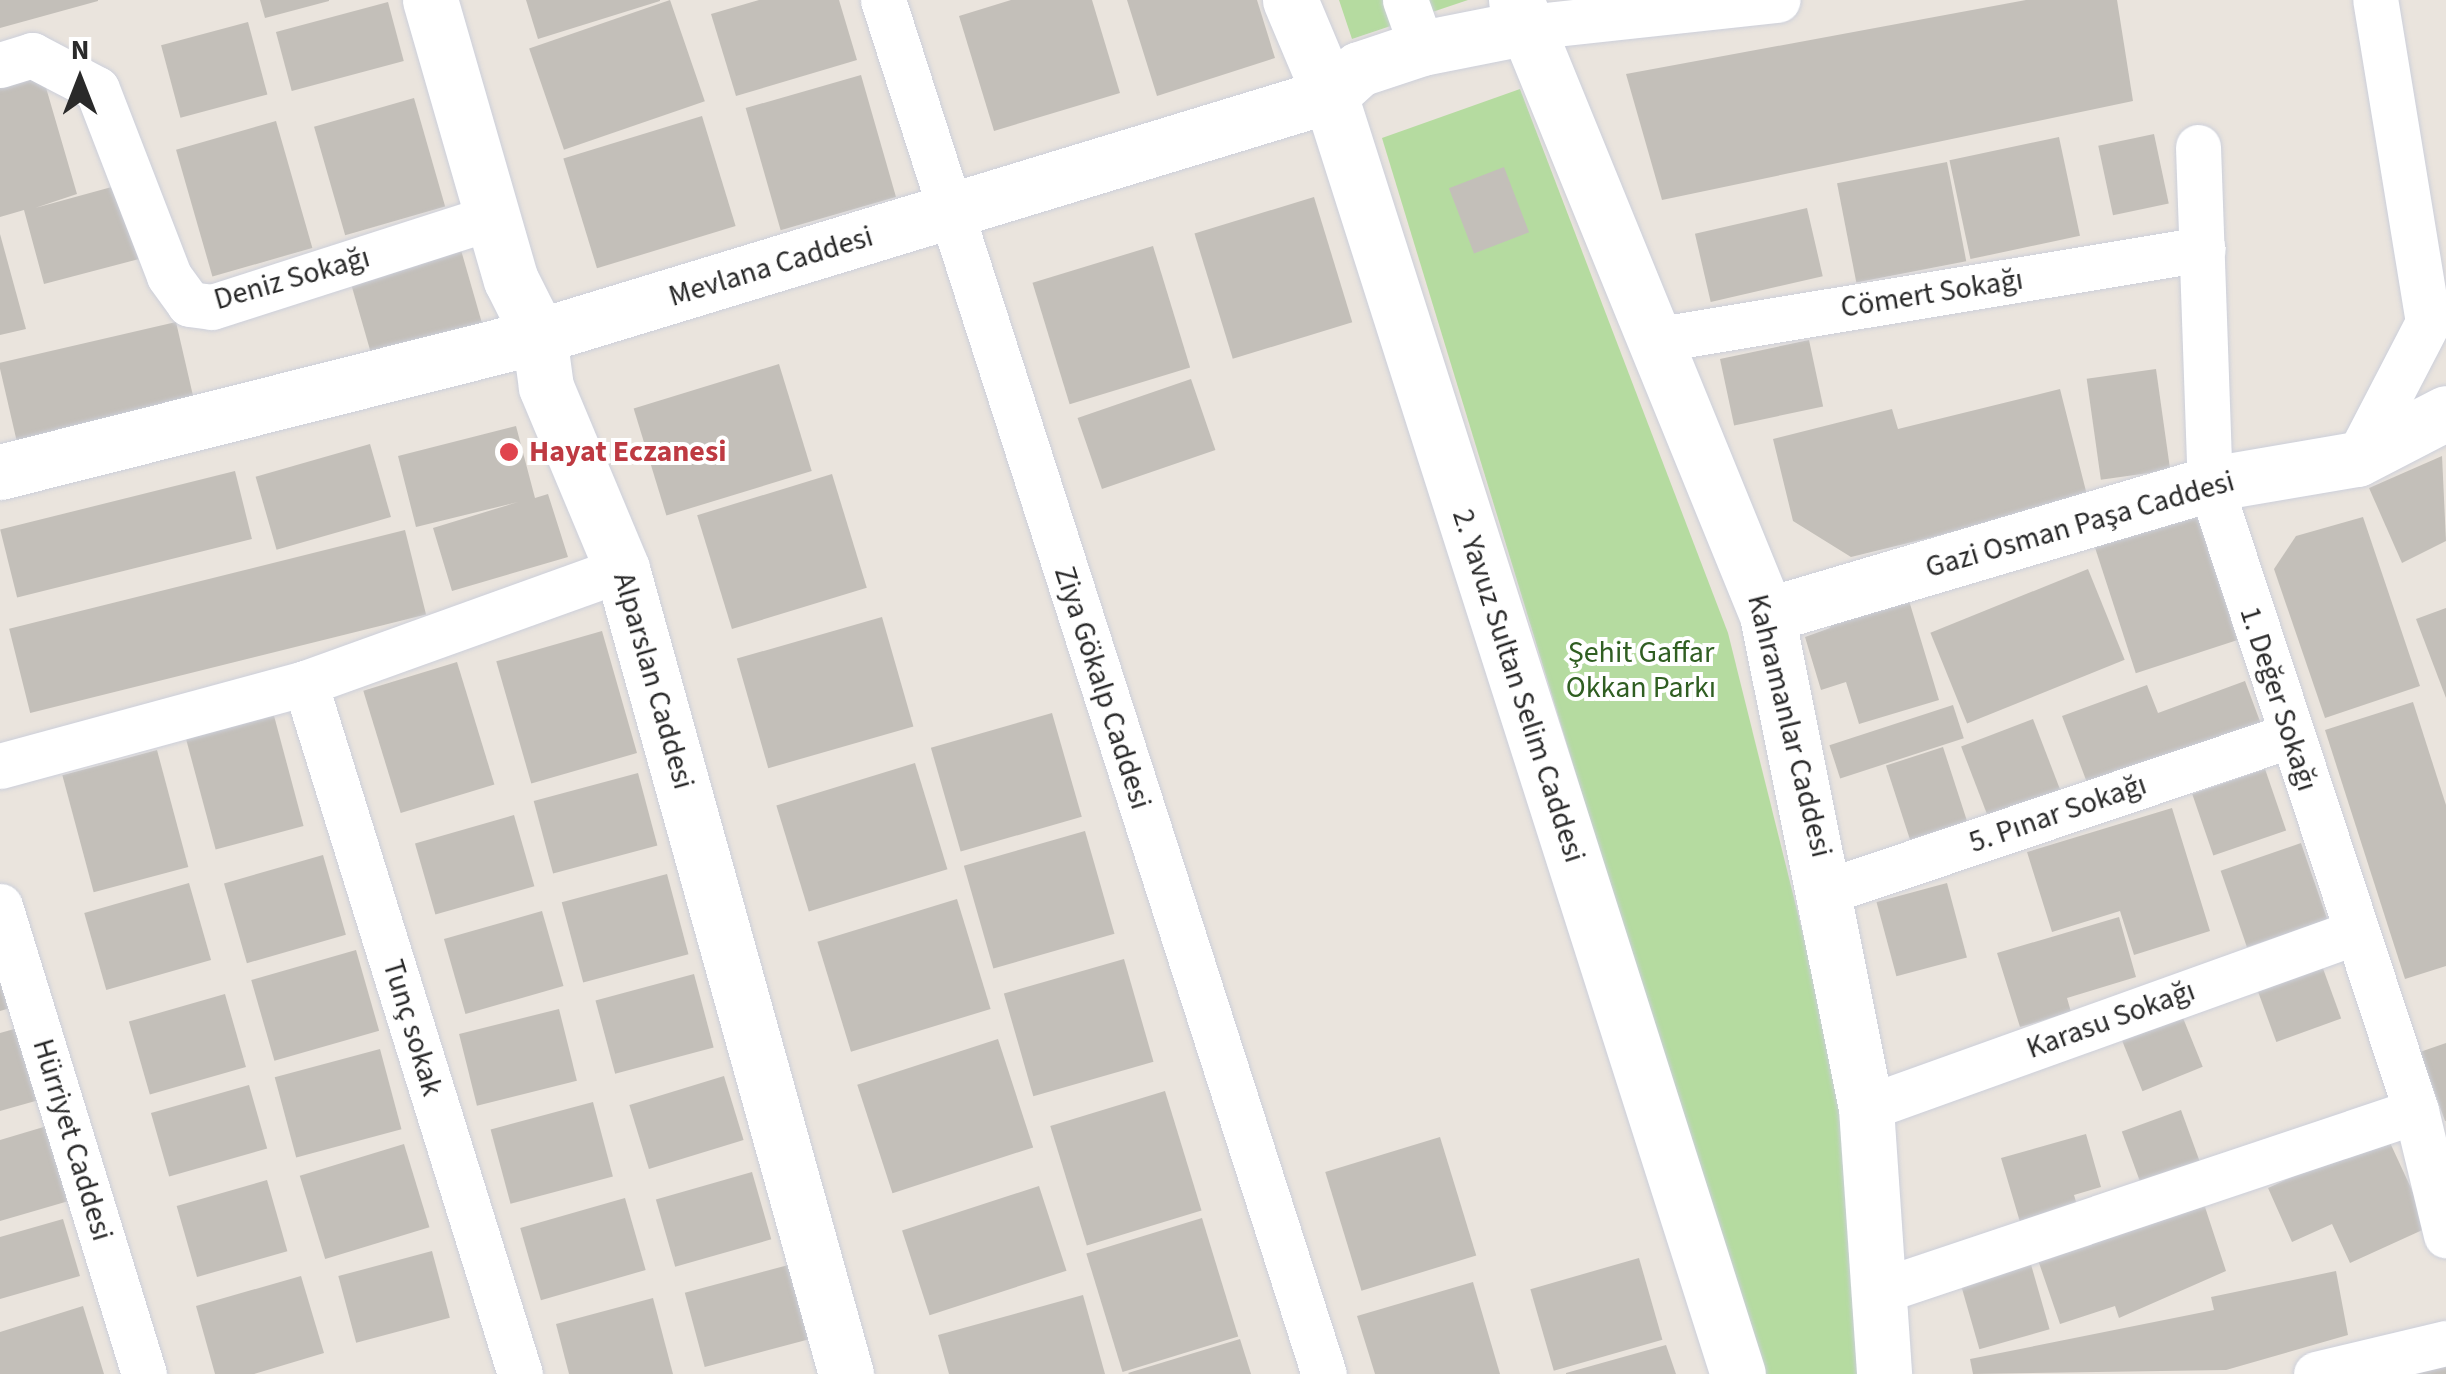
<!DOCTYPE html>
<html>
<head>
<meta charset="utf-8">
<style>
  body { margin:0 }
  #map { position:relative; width:2446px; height:1374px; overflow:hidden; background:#eae4dd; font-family:"Source Sans 3",sans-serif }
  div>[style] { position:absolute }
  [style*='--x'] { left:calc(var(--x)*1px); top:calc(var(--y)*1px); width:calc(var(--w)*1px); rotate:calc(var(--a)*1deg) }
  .green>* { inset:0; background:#b5dba0 }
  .building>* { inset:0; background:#c3bfb9; transform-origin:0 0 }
  .roads { filter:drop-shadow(0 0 2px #cccfda) drop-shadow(0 0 2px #cccfda) }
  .street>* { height:45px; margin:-22.5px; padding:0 22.5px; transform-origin:22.5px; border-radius:22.5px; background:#fff }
  .secondary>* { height:55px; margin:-27.5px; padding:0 27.5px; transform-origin:27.5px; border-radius:27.5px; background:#fff }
  .dots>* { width:28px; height:28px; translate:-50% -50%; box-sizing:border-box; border:5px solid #fff; border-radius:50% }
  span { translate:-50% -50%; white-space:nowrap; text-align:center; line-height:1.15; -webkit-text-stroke:8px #fff; paint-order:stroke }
  .street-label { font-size:30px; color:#2a2a2a }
  .health-label { font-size:30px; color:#be3a42; font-weight:700 }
  .left { translate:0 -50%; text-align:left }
  .park-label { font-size:30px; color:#305e22 }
  .north { position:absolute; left:30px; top:30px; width:100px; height:100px; -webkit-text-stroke:8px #fff; paint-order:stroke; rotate:0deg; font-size:28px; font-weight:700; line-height:40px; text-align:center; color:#2a2a2a }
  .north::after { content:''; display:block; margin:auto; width:35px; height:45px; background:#2a2a2a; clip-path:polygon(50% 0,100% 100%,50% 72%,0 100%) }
</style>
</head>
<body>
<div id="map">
  <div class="green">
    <i style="clip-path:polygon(1339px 0,1468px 0,1352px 39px)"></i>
    <i style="clip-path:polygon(1520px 89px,1728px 633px,1875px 1223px,1883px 1374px,1759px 1374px,1382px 138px)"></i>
  </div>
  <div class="building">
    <i style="clip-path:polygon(0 0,98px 0,98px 1px,0 28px)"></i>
    <i style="clip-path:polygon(260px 0,329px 0,329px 1px,265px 18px)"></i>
    <i style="clip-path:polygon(526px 0,660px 0,660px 1px,538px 39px)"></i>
    <i style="left:670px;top:0;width:107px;height:149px;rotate:71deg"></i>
    <i style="clip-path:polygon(759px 0,839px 0,857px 60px,736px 96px,711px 14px)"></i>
    <i style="clip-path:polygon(1011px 0,1092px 0,1120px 93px,994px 131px,959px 16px)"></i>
    <i style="clip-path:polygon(1127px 0,1257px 0,1275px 58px,1157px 96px)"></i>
    <i style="clip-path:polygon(2026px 0,2117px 0,2133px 101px,1662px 200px,1626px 74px)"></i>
    <i style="left:388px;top:2px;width:61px;height:116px;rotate:75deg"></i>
    <i style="left:248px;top:22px;width:75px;height:90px;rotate:75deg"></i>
    <i style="clip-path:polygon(40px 67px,77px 194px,35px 208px,119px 185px,139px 259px,44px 284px,24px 210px,0 217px,0 79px)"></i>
    <i style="left:861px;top:75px;width:127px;height:120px;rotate:74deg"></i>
    <i style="left:414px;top:98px;width:113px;height:104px;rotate:74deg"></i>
    <i style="left:702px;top:116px;width:115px;height:145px;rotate:73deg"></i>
    <i style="left:276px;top:121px;width:132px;height:104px;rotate:74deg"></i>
    <i style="left:2154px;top:134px;width:71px;height:57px;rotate:78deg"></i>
    <i style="left:2059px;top:137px;width:101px;height:112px;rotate:78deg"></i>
    <i style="left:1947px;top:162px;width:101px;height:112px;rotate:79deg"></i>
    <i style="left:1504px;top:167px;width:70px;height:59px;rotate:69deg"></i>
    <i style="left:1314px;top:197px;width:131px;height:125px;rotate:73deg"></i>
    <i style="left:1807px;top:208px;width:70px;height:115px;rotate:77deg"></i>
    <i style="clip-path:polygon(0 234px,26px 329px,0 335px)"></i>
    <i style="left:1153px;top:246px;width:127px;height:126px;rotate:73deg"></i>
    <i style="left:461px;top:250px;width:82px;height:115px;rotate:74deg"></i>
    <i style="left:176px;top:322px;width:82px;height:182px;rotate:77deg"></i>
    <i style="left:1809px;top:340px;width:68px;height:91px;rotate:78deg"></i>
    <i style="left:779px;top:364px;width:112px;height:152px;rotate:73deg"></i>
    <i style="left:2156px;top:369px;width:102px;height:70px;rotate:82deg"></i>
    <i style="left:1191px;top:379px;width:75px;height:120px;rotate:71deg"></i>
    <i style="clip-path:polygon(2060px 389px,2088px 499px,1851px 557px,1793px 521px,1773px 439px,1892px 409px,1898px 429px)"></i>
    <i style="clip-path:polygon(516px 426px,535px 498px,548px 494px,568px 557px,452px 591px,433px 528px,518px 502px,416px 527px,398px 456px)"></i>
    <i style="left:370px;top:444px;width:76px;height:119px;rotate:74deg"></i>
    <i style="clip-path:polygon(2442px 456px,2446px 541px,2402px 563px,2369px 488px)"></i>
    <i style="left:235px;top:471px;width:70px;height:242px;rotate:76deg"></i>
    <i style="left:832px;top:474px;width:119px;height:141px;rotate:73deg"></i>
    <i style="left:2194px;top:506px;width:141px;height:107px;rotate:72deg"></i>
    <i style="clip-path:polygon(2363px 517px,2420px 686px,2325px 718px,2274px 569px,2296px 536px)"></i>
    <i style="left:405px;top:530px;width:87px;height:408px;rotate:76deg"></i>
    <i style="left:2088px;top:569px;width:98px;height:170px;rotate:68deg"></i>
    <i style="clip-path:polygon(1907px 594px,1939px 700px,1859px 724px,1846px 682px,1821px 690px,1805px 637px,1830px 628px,1827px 619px)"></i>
    <i style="clip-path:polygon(2446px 608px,2446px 698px,2416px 619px)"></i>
    <i style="left:882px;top:617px;width:114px;height:151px;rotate:74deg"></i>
    <i style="left:602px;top:631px;width:127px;height:110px;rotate:74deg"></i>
    <i style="left:457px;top:662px;width:128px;height:98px;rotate:73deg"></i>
    <i style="clip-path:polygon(2245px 681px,2261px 724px,2089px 788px,2062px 716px,2147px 685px,2158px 713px)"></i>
    <i style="clip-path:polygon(2413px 702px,2446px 805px,2446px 966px,2405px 979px,2325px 730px)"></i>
    <i style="left:1953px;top:705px;width:35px;height:130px;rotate:72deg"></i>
    <i style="left:273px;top:712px;width:118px;height:91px;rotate:75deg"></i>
    <i style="left:1052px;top:713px;width:108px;height:126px;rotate:74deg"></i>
    <i style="left:2033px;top:719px;width:82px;height:77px;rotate:69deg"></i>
    <i style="left:1943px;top:747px;width:78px;height:60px;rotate:72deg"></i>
    <i style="left:157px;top:750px;width:121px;height:98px;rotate:75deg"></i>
    <i style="left:915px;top:763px;width:111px;height:145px;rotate:73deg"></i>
    <i style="left:2265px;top:769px;width:65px;height:77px;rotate:71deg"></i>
    <i style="left:638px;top:773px;width:75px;height:108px;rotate:75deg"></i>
    <i style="clip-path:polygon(2172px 808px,2210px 931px,2134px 955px,2120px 911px,2052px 932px,2027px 852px)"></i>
    <i style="left:514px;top:815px;width:74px;height:103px;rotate:74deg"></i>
    <i style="left:1085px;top:831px;width:107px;height:126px;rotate:74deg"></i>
    <i style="left:2301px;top:843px;width:81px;height:85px;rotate:71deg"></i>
    <i style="left:323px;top:855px;width:83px;height:103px;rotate:74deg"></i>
    <i style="left:667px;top:874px;width:83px;height:109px;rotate:75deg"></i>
    <i style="left:189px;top:883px;width:80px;height:109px;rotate:74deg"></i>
    <i style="left:1947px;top:883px;width:77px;height:73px;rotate:75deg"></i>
    <i style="left:957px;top:899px;width:115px;height:146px;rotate:73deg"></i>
    <i style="left:542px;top:911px;width:78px;height:102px;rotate:74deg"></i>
    <i style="clip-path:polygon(2119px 917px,2136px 977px,2067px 998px,2071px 1012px,2020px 1027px,1997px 953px)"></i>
    <i style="left:356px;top:950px;width:84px;height:109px;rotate:74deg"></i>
    <i style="clip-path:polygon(0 954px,17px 1006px,0 1011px)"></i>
    <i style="left:1124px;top:959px;width:107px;height:125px;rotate:74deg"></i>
    <i style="left:2321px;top:963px;width:59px;height:69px;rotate:70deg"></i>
    <i style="left:694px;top:974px;width:76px;height:102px;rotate:75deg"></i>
    <i style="left:225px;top:994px;width:76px;height:100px;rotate:74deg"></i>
    <i style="left:559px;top:1009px;width:74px;height:103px;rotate:76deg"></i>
    <i style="left:2181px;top:1013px;width:58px;height:65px;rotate:68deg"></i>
    <i style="clip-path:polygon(25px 1026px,46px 1098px,0 1111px,0 1033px)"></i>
    <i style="left:998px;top:1039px;width:114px;height:148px;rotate:72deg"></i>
    <i style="clip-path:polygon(2446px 1043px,2446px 1121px,2445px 1121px,2420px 1052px)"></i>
    <i style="left:380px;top:1049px;width:83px;height:109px;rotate:75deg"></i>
    <i style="left:724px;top:1076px;width:67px;height:99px;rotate:73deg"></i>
    <i style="left:249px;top:1085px;width:66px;height:102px;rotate:74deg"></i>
    <i style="left:1165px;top:1091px;width:125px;height:120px;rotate:73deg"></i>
    <i style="left:593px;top:1102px;width:77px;height:106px;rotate:75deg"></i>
    <i style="left:2181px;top:1110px;width:55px;height:63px;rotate:70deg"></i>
    <i style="clip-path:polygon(57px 1123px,79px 1198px,0 1221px,0 1140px)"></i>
    <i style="clip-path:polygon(2086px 1134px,2101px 1187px,2074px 1195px,2077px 1205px,2020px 1222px,2001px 1158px)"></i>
    <i style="clip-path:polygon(2386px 1134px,2429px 1227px,2350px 1263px,2332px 1224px,2292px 1242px,2268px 1188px)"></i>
    <i style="left:1440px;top:1137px;width:124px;height:120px;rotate:73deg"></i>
    <i style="left:404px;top:1144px;width:87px;height:109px;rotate:73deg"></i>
    <i style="left:752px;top:1172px;width:70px;height:100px;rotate:74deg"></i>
    <i style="left:267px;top:1180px;width:74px;height:94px;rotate:74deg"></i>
    <i style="left:1039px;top:1186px;width:89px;height:144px;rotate:72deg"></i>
    <i style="left:625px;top:1198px;width:75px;height:109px;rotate:74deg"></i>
    <i style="clip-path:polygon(2204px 1204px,2226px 1271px,2119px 1318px,2115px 1306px,2060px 1324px,2038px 1260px)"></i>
    <i style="left:1202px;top:1218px;width:124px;height:121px;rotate:73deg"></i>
    <i style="clip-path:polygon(63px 1219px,80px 1276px,0 1299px,0 1237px)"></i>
    <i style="left:432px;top:1251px;width:69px;height:97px;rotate:75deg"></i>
    <i style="left:1639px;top:1258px;width:85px;height:113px;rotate:74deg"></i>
    <i style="left:2030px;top:1261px;width:71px;height:73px;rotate:74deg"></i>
    <i style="left:792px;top:1264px;width:77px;height:111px;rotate:75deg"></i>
    <i style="clip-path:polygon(2336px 1271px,2348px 1335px,2226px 1370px,1973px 1374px,1970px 1359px,2214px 1310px,2211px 1297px)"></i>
    <i style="clip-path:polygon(301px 1276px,324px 1353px,254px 1374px,215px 1374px,196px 1306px)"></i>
    <i style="clip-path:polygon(1473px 1282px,1500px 1374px,1375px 1374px,1357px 1316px)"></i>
    <i style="clip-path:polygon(1083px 1295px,1105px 1374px,949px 1374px,938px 1335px)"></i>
    <i style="clip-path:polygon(653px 1298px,673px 1374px,569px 1374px,556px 1324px)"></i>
    <i style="clip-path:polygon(83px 1306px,104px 1374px,0 1374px,0 1332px)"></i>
    <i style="clip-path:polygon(1240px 1339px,1251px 1374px,1129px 1374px,1128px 1373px)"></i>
    <i style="clip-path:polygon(1666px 1345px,1676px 1374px,1566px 1374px,1566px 1373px)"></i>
    <i style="clip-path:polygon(2446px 1354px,2446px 1374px,2387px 1374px)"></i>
  </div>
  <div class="roads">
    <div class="street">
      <i style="--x:883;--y:0;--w:1443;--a:72.21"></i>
      <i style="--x:1405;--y:0;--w:51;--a:70.5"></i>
      <i style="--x:1528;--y:27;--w:251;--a:-6.2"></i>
      <i style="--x:0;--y:65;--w:34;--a:-17"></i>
      <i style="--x:32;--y:55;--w:73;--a:27.6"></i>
      <i style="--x:97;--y:89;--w:200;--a:68.9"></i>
      <i style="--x:169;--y:276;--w:34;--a:54"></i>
      <i style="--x:189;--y:304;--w:23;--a:7"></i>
      <i style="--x:212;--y:307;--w:294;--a:-17.8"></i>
      <i style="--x:2198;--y:147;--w:337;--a:88"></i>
      <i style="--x:2210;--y:484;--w:660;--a:71.81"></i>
      <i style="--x:2416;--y:1111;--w:128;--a:76.4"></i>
      <i style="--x:1660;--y:339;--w:550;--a:-9.41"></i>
      <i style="--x:2357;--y:459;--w:154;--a:-62.6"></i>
      <i style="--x:2428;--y:322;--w:326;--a:-99.3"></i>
      <i style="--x:305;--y:683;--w:724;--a:72.72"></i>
      <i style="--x:0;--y:766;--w:316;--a:-15.2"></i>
      <i style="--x:305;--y:683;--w:337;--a:-19.8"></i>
      <i style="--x:1828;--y:891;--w:485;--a:-18.6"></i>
      <i style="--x:0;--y:906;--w:490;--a:72.9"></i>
      <i style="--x:1866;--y:1108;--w:521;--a:-19.76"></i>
      <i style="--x:1883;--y:1290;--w:562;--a:-18.56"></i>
      <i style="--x:2316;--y:1374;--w:134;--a:-13.4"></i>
    </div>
    <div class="secondary">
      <i style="--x:430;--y:0;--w:291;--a:73.9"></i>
      <i style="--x:511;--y:280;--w:63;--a:63.4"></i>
      <i style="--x:539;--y:336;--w:51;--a:82.2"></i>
      <i style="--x:546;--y:387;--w:197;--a:67.3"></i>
      <i style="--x:622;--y:569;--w:836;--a:74.45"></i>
      <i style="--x:1290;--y:0;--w:103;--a:67.2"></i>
      <i style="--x:1330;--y:95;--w:1342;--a:72.31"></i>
      <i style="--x:1516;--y:0;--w:664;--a:67.8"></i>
      <i style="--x:1767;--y:615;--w:503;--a:78.65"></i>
      <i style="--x:1866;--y:1108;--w:267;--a:86.1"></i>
      <i style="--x:0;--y:472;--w:556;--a:-14.16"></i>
      <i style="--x:539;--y:336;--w:827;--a:-16.94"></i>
      <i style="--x:1330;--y:95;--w:39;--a:-42"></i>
      <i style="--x:1359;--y:69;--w:66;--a:-18.4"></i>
      <i style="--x:1422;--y:48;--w:108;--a:-11.2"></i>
      <i style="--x:1767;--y:615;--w:462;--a:-16.5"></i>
      <i style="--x:2210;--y:484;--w:149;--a:-9.7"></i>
      <i style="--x:2357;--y:459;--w:100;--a:-27.3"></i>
    </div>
  </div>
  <div class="dots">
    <i style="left:509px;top:452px;background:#e0444e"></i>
  </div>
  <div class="street-label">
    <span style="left:771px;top:267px;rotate:-17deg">Mevlana Caddesi</span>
    <span style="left:292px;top:279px;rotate:-16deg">Deniz Sokağı</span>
    <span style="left:1932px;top:294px;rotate:-9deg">Cömert Sokağı</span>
    <span style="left:2080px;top:525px;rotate:-16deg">Gazi Osman Paşa Caddesi</span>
    <span style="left:653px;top:681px;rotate:74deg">Alparslan Caddesi</span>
    <span style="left:1518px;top:686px;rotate:72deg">2. Yavuz Sultan Selim Caddesi</span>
    <span style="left:1102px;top:688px;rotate:72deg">Ziya Gökalp Caddesi</span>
    <span style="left:2278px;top:699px;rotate:72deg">1. Değer Sokağı</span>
    <span style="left:1789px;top:726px;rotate:76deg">Kahramanlar Caddesi</span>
    <span style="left:2058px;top:814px;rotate:-19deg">5. Pınar Sokağı</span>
    <span style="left:2111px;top:1020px;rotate:-20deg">Karasu Sokağı</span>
    <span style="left:412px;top:1028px;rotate:73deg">Tunç sokak</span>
    <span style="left:72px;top:1140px;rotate:73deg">Hürriyet Caddesi</span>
  </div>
  <div class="health-label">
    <span class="left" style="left:529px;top:452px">Hayat Eczanesi</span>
  </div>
  <div class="park-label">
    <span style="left:1641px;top:670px">Şehit Gaffar<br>Okkan Parkı</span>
  </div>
  <div class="north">N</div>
</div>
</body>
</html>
